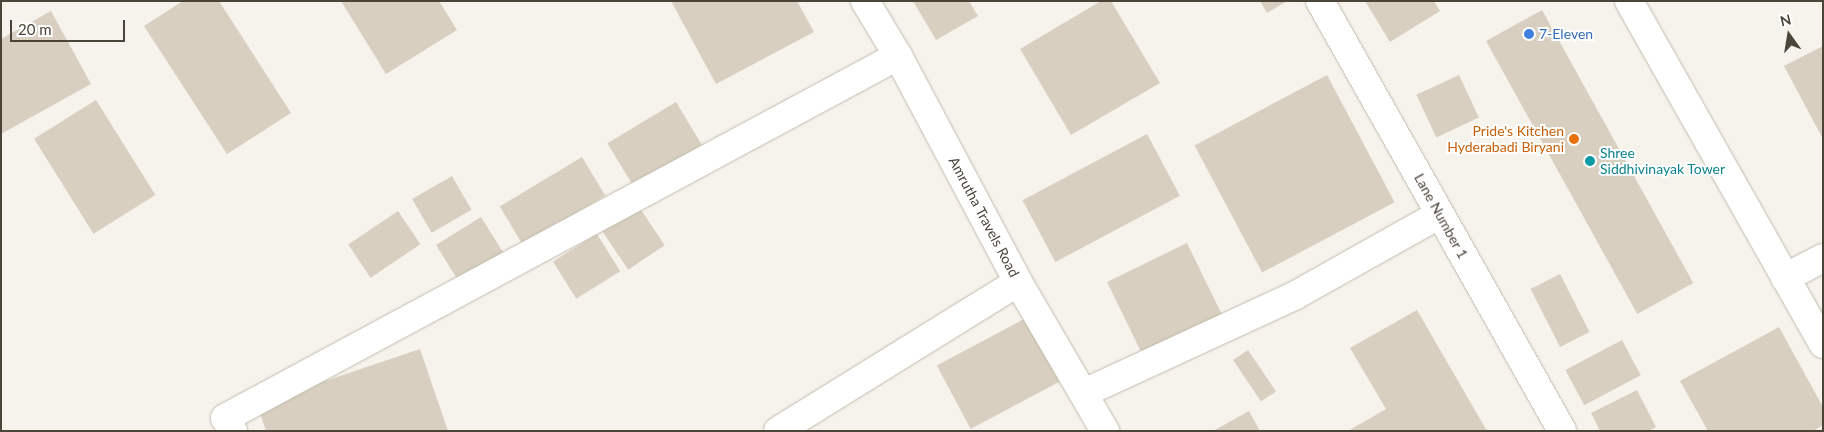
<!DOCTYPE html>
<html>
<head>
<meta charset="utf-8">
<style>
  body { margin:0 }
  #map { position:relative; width:1824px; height:432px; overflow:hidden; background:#f6f3ec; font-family:Lato,sans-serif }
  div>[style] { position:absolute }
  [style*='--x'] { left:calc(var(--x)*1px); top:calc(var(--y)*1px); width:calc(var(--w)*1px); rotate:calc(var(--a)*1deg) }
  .building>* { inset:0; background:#d8cfc1; transform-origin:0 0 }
  .roads { filter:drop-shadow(0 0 1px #c2bbae) drop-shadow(0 0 1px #c2bbae) }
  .minor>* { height:28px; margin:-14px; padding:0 14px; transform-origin:14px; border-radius:14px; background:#fff }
  .tertiary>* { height:28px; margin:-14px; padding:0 14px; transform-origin:14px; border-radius:14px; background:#fff }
  .dots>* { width:14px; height:14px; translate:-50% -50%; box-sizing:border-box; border:2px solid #fff; border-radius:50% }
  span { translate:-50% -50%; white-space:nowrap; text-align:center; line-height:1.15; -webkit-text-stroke:4px #fff; paint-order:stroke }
  .shop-label { font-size:14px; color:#366cbe }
  .left { translate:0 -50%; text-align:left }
  .food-label { font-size:14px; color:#c56008 }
  .right { translate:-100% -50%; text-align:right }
  .culture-label { font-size:14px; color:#0d838f }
  .street-label { font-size:14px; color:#4b4439 }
  .frame { position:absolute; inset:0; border:2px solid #4b4439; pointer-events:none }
  .north { position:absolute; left:1764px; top:10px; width:50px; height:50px; -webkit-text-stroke:4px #fff; paint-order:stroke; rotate:347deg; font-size:14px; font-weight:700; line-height:20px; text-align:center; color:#4b4439 }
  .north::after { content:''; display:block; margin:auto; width:18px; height:22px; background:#4b4439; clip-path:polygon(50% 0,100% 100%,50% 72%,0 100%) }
  .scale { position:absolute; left:10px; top:20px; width:115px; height:22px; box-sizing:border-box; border:2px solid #4b4439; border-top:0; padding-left:6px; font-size:15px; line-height:18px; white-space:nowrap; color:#4b4439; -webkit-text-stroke:4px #fff; paint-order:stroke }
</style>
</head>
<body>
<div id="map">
  <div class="building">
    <i style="clip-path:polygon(183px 1px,219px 1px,291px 113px,227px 154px,144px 26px)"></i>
    <i style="clip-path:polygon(341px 1px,439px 1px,457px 30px,386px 74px)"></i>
    <i style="clip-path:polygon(671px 1px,797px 1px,814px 32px,716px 84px)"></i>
    <i style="clip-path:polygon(913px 1px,969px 1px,978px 16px,936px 40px)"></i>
    <i style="clip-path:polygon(1101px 1px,1111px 1px,1160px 83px,1071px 135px,1020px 49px)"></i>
    <i style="clip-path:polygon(1260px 1px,1287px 1px,1267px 13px)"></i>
    <i style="clip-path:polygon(1365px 1px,1434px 1px,1440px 11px,1390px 42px)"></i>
    <i style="left:1542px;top:10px;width:312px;height:64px;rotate:61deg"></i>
    <i style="clip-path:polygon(51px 11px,91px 84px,1px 134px,1px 39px)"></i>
    <i style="clip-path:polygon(1823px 46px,1823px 139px,1784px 66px)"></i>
    <i style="left:1327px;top:75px;width:144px;height:150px;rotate:62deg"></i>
    <i style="left:1459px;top:75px;width:47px;height:47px;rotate:65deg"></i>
    <i style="left:96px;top:100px;width:112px;height:73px;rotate:58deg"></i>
    <i style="left:676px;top:102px;width:50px;height:80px;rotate:59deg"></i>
    <i style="left:1147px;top:134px;width:70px;height:141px;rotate:62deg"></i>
    <i style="left:582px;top:157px;width:45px;height:96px;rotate:59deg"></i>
    <i style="left:452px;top:176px;width:39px;height:46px;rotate:60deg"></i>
    <i style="left:639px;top:207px;width:46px;height:44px;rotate:56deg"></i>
    <i style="left:398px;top:211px;width:40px;height:60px;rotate:56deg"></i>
    <i style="left:481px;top:217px;width:44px;height:53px;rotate:58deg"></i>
    <i style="left:597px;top:234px;width:44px;height:52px;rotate:58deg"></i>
    <i style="left:1187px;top:243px;width:79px;height:89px;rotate:64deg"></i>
    <i style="left:1560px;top:274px;width:65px;height:33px;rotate:63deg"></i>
    <i style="clip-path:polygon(1417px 310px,1487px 431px,1348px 431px,1386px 409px,1350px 348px)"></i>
    <i style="left:1026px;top:318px;width:72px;height:101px;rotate:62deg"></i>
    <i style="clip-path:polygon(1779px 327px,1823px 407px,1823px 425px,1813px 431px,1708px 431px,1680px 381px)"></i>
    <i style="left:1622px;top:340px;width:40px;height:64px;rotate:62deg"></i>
    <i style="clip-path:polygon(420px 349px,448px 431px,266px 431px,257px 404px)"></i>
    <i style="left:1248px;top:350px;width:50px;height:18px;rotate:56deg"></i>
    <i style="clip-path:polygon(1637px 390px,1656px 427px,1649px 431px,1600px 431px,1591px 413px)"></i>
    <i style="clip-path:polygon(1249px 411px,1260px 431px,1213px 431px)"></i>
  </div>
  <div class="roads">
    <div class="minor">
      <i style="--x:865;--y:1;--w:64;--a:59"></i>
      <i style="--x:898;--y:56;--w:256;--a:62"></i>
      <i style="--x:1018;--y:282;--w:173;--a:59.7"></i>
      <i style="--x:1320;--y:1;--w:493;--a:60.6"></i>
      <i style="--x:1084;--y:393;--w:231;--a:-24.8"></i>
      <i style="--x:1294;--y:296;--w:167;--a:-29.3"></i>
      <i style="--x:233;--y:431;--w:15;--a:-122"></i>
      <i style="--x:225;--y:418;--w:764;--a:-28.28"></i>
      <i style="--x:778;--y:431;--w:282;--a:-31.8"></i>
    </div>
    <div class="tertiary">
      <i style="--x:1629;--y:1;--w:394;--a:60.5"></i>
      <i style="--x:1785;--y:278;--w:43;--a:-27.8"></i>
    </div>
  </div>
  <div class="dots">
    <i style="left:1529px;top:34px;background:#3f7fe0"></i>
    <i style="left:1574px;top:139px;background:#e8710a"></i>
    <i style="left:1590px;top:161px;background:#0f9aa8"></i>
  </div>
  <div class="shop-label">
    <span class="left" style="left:1539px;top:34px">7-Eleven</span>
  </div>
  <div class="food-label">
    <span class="right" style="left:1564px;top:139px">Pride's Kitchen<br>Hyderabadi Biryani</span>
  </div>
  <div class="culture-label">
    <span class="left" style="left:1600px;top:161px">Shree<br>Siddhivinayak Tower</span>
  </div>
  <div class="street-label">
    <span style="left:1441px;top:216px;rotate:61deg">Lane Number 1</span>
    <span style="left:984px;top:217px;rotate:62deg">Amrutha Travels Road</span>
  </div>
  <div class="frame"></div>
  <div class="north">N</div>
  <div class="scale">20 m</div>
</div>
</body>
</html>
